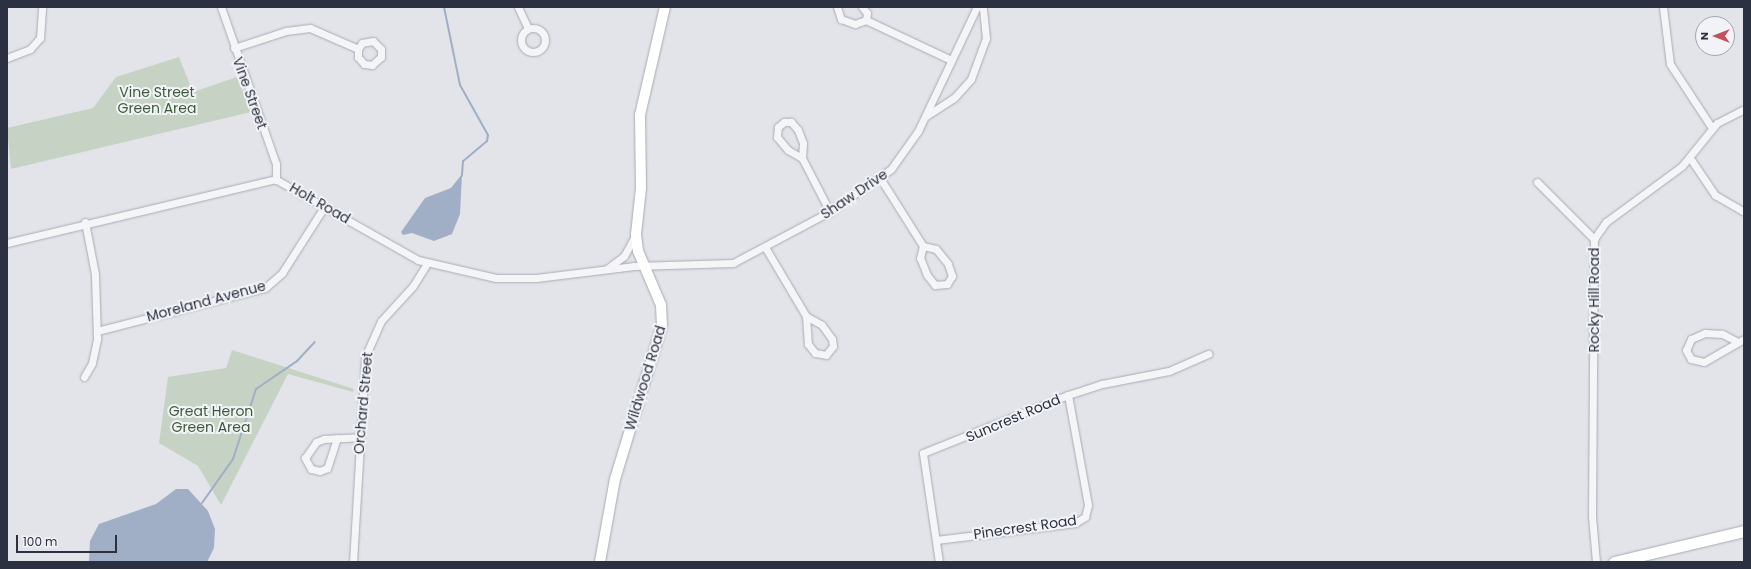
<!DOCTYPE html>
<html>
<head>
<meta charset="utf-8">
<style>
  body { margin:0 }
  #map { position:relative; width:1751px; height:569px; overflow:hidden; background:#e2e4e9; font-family:Poppins,sans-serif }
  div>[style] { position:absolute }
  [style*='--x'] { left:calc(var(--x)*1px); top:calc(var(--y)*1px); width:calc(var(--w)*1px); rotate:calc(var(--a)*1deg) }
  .green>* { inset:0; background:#c6d3c4 }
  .water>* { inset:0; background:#a0afc6 }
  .stream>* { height:2px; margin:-1px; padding:0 1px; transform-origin:1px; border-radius:1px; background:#a0afc6 }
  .roads { filter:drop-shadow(0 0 1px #a7abb3) drop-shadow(0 0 1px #a7abb3) }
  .street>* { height:7px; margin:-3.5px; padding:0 3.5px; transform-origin:3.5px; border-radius:3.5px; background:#f5f5f8 }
  .street>.ring { margin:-3.5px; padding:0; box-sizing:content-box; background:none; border:7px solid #f5f5f8; border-radius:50% }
  .secondary>* { height:10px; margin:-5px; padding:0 5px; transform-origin:5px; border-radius:5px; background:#fff }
  .primary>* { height:11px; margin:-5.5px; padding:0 5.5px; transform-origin:5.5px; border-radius:5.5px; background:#fff }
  span { translate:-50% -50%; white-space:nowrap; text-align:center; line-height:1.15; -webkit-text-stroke:4px #f2f3f7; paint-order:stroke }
  .park-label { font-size:14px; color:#3d5b3a }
  .street-label { font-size:14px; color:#2b3140 }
  .frame { position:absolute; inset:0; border:8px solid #2b3140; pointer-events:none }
  .north { position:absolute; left:1695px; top:16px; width:40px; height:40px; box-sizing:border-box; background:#f2f3f7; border:1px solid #a2a5ae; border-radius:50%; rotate:270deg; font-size:11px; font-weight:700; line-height:16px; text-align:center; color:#2b3140 }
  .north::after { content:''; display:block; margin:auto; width:14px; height:18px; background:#c45159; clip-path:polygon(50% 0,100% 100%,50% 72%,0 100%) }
  .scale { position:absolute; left:16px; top:535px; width:101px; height:18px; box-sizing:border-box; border:2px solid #2b3140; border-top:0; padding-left:5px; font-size:12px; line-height:14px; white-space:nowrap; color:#2b3140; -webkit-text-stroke:3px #f2f3f7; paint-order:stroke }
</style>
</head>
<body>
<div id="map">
  <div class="green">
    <i style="clip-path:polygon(179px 57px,193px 92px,237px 77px,251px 112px,11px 169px,7px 128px,93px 108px,116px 77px)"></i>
    <i style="clip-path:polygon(232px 350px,354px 389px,353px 392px,288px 374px,221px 505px,198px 466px,159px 443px,168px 377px,226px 368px)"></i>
  </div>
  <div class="water">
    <i style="clip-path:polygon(462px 174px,460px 214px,452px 234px,434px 241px,412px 233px,403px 235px,401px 232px,425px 198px,451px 188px)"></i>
    <i style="clip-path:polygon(176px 489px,188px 489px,208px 511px,215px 529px,214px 548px,207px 562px,89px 562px,90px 541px,99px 524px,156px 504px)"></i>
  </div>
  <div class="stream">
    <i style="--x:444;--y:7;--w:80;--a:78.4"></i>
    <i style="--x:460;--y:85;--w:57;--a:60.8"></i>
    <i style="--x:488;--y:135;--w:6;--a:99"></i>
    <i style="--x:487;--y:141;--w:31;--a:140"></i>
    <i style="--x:463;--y:161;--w:15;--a:94"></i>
    <i style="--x:202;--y:503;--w:54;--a:-54.8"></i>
    <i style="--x:233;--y:459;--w:74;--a:-71.8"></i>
    <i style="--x:256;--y:389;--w:50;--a:-34.3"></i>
    <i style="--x:297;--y:361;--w:26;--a:-47"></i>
  </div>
  <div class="roads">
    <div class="street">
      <i style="--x:221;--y:7;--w:166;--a:70.7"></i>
      <i style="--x:276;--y:164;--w:16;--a:90"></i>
      <i style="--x:518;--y:7;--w:23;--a:65"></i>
      <i style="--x:837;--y:7;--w:13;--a:72"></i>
      <i style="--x:841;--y:19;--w:15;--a:20"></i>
      <i style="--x:855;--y:24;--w:12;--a:-20"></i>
      <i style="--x:866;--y:20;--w:7;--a:-82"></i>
      <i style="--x:867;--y:13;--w:8;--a:-130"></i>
      <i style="--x:1663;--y:7;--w:57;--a:83"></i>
      <i style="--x:1670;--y:64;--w:77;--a:56.7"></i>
      <i style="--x:866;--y:20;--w:94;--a:25.2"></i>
      <i class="ring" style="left:521px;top:28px;width:17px;height:17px"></i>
      <i style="--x:234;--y:48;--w:55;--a:-18.1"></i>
      <i style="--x:286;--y:31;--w:24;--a:-7"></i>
      <i style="--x:310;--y:28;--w:52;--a:23.6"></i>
      <i style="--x:358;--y:49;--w:8;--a:90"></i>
      <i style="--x:358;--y:57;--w:9;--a:49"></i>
      <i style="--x:364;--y:64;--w:8;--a:7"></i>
      <i style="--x:372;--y:65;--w:12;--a:-42"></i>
      <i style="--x:381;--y:57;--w:8;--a:-90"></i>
      <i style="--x:381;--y:49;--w:11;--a:-135"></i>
      <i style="--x:373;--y:41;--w:11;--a:170"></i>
      <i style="--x:362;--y:43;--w:7;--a:124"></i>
      <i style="--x:7;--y:58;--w:25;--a:-21"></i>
      <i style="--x:30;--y:49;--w:15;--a:-48"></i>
      <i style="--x:40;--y:38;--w:31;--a:-86"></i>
      <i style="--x:926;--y:116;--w:33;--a:-33"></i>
      <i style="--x:954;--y:98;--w:25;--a:-48"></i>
      <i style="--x:971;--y:79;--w:44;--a:-69.9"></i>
      <i style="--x:986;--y:38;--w:31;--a:-96"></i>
      <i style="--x:802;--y:158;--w:15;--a:-86"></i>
      <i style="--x:803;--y:143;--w:14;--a:-111"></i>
      <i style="--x:798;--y:130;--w:11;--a:-131"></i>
      <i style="--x:791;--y:122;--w:7;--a:180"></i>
      <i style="--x:784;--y:122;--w:8;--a:140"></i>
      <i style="--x:778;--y:127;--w:10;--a:96"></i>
      <i style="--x:777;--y:137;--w:17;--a:50"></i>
      <i style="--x:788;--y:150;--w:16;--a:30"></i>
      <i style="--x:802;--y:158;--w:61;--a:62.6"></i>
      <i style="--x:1690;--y:158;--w:45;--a:56"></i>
      <i style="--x:1715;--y:195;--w:34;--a:30"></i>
      <i style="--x:880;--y:178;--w:80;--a:57.7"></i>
      <i style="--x:923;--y:246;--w:13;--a:13"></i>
      <i style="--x:936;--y:249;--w:19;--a:51"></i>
      <i style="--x:948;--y:264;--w:13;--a:72"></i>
      <i style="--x:952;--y:276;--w:9;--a:122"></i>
      <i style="--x:947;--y:284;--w:12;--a:175"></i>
      <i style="--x:935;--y:285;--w:13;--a:-129"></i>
      <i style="--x:927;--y:275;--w:18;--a:-112"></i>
      <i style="--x:920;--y:258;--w:12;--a:-76"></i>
      <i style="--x:1537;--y:182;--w:81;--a:45"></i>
      <i style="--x:7;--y:243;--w:276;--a:-13.4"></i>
      <i style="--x:275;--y:179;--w:164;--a:29.5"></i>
      <i style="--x:418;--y:260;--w:80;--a:13"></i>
      <i style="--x:496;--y:278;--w:40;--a:0"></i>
      <i style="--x:536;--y:278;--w:99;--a:-7"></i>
      <i style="--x:634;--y:266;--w:99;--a:-1.7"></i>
      <i style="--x:733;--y:263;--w:106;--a:-28"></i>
      <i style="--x:827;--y:213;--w:78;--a:-34.5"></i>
      <i style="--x:891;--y:169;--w:47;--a:-54.6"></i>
      <i style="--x:918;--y:131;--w:137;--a:-64.6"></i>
      <i style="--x:765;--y:247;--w:80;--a:59.3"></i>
      <i style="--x:806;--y:316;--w:28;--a:86"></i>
      <i style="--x:808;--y:344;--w:11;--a:52"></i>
      <i style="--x:815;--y:353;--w:11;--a:10"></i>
      <i style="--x:826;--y:355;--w:11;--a:-52"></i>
      <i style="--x:833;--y:346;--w:7;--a:-98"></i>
      <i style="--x:832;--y:339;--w:17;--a:-126"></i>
      <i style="--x:822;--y:325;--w:18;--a:-151"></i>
      <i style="--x:608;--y:268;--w:20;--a:-37"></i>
      <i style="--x:624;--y:256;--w:23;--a:-61"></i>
      <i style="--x:97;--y:331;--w:173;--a:-14.4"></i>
      <i style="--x:265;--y:288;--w:23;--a:-41"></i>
      <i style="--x:282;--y:273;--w:78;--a:-57.5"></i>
      <i style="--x:1736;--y:341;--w:16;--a:-153"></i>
      <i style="--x:1722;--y:334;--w:17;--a:-177"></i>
      <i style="--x:1705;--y:333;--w:15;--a:157"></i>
      <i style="--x:1691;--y:339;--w:12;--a:114"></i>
      <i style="--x:1686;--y:350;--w:10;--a:61"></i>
      <i style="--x:1691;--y:359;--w:13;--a:13"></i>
      <i style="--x:1704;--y:362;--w:46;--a:-29.9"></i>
      <i style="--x:84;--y:377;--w:16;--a:-60"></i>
      <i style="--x:92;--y:363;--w:25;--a:-78"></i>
      <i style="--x:97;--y:339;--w:65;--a:-91.8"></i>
      <i style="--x:95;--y:274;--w:53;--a:-100.9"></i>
      <i style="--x:337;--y:438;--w:32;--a:108"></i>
      <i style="--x:327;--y:468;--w:8;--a:157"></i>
      <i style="--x:320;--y:471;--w:9;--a:-167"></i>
      <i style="--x:311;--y:469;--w:13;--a:-119"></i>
      <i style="--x:305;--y:458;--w:19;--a:-55"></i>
      <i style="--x:316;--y:442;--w:9;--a:-21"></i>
      <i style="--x:324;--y:439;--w:35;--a:-3"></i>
      <i style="--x:936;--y:540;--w:140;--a:-7"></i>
      <i style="--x:1075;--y:523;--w:12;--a:-31"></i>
      <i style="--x:1085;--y:517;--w:12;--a:-76"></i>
      <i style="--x:1088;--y:505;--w:112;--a:-100.3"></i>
      <i style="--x:353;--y:562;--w:205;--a:-86.6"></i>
      <i style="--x:365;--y:357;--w:39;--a:-66"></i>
      <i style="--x:381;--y:321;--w:47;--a:-47.6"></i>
      <i style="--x:413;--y:286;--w:26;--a:-58"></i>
      <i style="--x:939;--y:562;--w:110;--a:-98.4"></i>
      <i style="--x:923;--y:453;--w:156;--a:-21.8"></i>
      <i style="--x:1068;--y:395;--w:36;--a:-18"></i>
      <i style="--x:1102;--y:384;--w:68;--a:-11"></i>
      <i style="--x:1169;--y:371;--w:43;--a:-23.6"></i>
      <i style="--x:1596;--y:562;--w:46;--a:-95"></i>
      <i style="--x:1592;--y:516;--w:277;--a:-89.6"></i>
      <i style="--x:1594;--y:239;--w:21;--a:-55"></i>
      <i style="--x:1606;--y:222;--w:94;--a:-36.4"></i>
      <i style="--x:1682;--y:166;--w:55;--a:-50.9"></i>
      <i style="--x:1717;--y:123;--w:30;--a:-27"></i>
    </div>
    <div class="secondary">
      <i style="--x:600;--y:562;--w:84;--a:-79.8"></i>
      <i style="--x:615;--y:479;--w:161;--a:-73"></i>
      <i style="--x:662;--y:325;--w:20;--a:-93"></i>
      <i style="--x:661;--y:305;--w:59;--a:-113.1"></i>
      <i style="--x:638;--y:251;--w:17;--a:-97"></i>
      <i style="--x:636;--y:234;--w:46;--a:-83.8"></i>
      <i style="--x:641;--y:188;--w:73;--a:-90.8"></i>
      <i style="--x:640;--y:115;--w:111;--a:-77"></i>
    </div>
    <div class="primary">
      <i style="--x:1614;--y:562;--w:134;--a:-13.4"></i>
    </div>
  </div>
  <div class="park-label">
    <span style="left:157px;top:100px">Vine Street<br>Green Area</span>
    <span style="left:211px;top:419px">Great Heron<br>Green Area</span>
  </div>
  <div class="street-label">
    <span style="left:250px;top:93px;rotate:70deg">Vine Street</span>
    <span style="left:854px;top:194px;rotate:-34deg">Shaw Drive</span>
    <span style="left:320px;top:203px;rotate:30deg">Holt Road</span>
    <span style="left:1594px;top:300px;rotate:-90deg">Rocky Hill Road</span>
    <span style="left:206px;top:301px;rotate:-15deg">Moreland Avenue</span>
    <span style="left:645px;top:378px;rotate:-73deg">Wildwood Road</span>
    <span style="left:363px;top:403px;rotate:-85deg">Orchard Street</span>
    <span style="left:1013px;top:418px;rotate:-23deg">Suncrest Road</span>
    <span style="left:1025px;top:527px;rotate:-8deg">Pinecrest Road</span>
  </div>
  <div class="frame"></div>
  <div class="north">N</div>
  <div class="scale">100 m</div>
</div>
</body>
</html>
